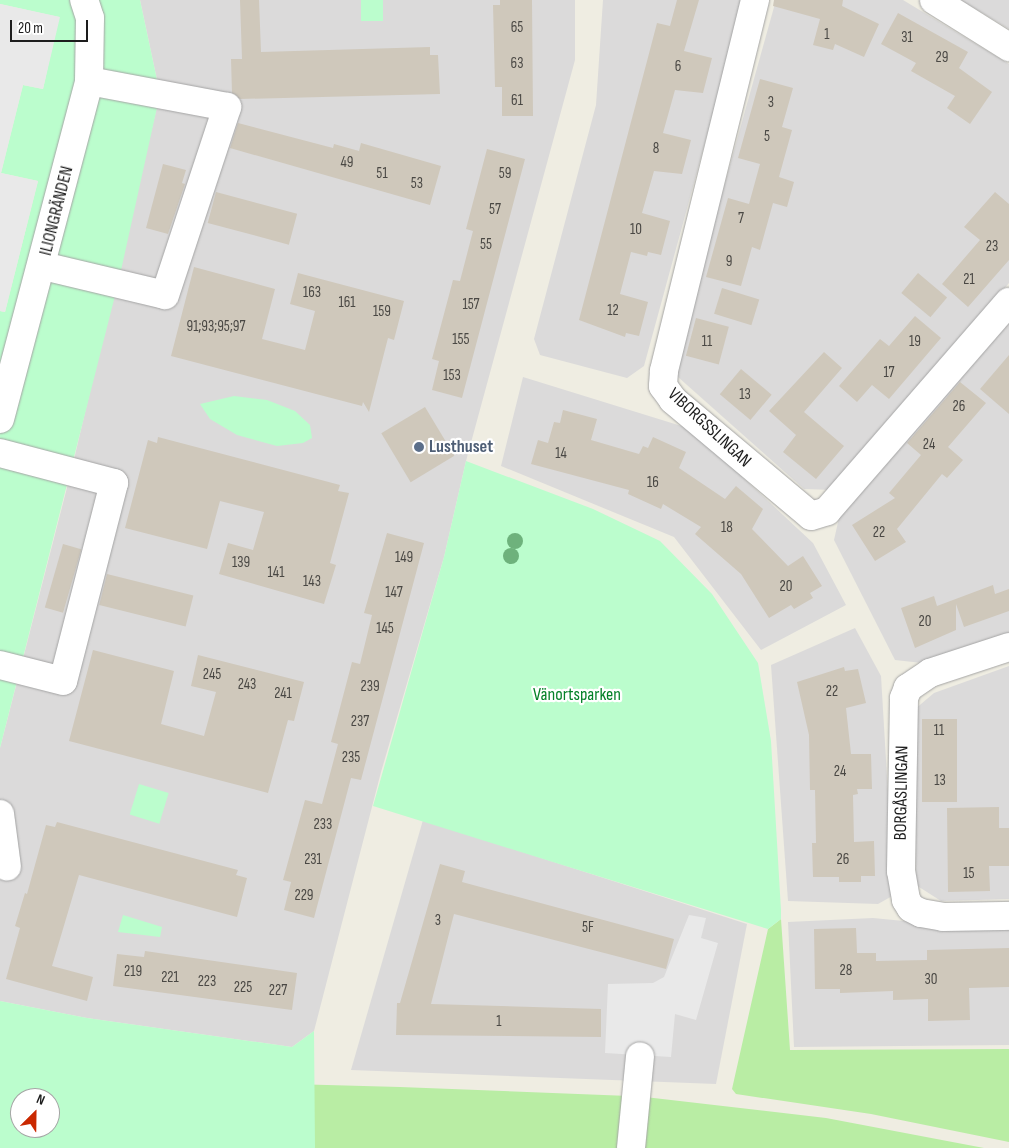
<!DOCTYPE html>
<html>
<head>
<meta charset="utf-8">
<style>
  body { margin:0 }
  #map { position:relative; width:1009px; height:1148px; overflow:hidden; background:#efede2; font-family:"Sofia Sans Condensed",sans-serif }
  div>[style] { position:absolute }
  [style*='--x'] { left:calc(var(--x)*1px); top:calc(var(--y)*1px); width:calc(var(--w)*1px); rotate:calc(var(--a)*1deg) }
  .residential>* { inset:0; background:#dbdada }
  .grass>* { inset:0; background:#b9eda4 }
  .park>* { inset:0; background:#bbfdcd; transform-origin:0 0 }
  .parking>* { inset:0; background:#e9e9e9 }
  .building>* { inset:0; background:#cfc8bb; transform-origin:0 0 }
  .roads { filter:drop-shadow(0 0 1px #a4a4a4) drop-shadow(0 0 1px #a4a4a4) }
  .minor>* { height:28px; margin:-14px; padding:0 14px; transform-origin:14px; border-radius:14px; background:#fff }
  .trees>* { width:16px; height:16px; margin:-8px; border-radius:50%; background:#6eb27c }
  .dots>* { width:14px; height:14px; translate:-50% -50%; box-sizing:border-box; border:2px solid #fff; border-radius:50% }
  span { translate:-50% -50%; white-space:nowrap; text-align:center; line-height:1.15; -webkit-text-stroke:4.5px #fff; paint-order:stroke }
  .number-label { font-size:15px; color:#4a4844 }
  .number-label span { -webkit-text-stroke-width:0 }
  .street-label { font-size:18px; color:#1d1d1d }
  .service-label { font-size:18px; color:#4e5e75; font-weight:700 }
  .left { translate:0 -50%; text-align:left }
  .park-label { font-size:18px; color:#058128 }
  .north { position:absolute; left:10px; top:1088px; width:50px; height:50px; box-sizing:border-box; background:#fff; border:1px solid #a5a5a5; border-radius:50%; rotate:23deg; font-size:14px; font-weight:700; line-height:20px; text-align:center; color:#1d1d1d }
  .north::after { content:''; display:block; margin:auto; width:18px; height:22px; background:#ca2800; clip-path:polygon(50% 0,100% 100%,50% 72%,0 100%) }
  .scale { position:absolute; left:10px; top:20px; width:78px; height:22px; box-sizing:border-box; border:2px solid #1d1d1d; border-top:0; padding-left:6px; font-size:15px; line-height:18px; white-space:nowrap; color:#1d1d1d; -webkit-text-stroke:4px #fff; paint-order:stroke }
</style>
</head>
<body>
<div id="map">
  <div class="residential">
    <i style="clip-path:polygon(140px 0,575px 0,575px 60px,466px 461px,444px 557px,381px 772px,314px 1031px,292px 1047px,87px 1018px,0 1001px,0 748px,71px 472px,160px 94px)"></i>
    <i style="clip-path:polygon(603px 0,744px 0,644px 366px,627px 378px,540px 355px,534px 339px,596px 105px)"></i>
    <i style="clip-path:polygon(776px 0,903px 0,1009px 64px,1009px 283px,834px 490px,804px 489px,678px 377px,677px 355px)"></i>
    <i style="clip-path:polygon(961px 0,1009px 0,1009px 29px)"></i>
    <i style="clip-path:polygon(1009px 321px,1009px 633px,922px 663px,895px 660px,834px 540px,839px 518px)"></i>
    <i style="clip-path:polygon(523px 377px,691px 429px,813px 543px,846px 605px,761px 650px,674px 537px,501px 466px)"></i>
    <i style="clip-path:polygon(855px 628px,881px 676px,894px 895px,878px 904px,788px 901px,771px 665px)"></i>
    <i style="clip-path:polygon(1009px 666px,1009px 899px,941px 901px,916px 885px,914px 710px,934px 693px)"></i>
    <i style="clip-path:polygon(423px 820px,747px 924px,716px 1084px,351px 1070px)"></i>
    <i style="clip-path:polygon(873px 918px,955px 926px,1009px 926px,1009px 1045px,794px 1047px,788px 922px)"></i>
  </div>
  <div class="grass">
    <i style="clip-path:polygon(781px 919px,790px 1050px,1009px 1049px,1009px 1142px,871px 1114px,736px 1094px,732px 1089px,768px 929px)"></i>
    <i style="clip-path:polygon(evenodd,0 1076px,400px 1087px,629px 1096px,623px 1148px,0 1148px,0 1076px,20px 1098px,50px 1098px,50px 1128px,20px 1128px,20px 1098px)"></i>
    <i style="clip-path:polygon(645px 1097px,826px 1118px,984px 1148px,640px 1148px)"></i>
  </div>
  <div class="park">
    <i style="clip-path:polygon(0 0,140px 0,160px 94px,118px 284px,0 748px,0 311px,5px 312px,38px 181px,1px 173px,23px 85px,43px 89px,59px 17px,0 4px)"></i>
    <i style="left:361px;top:0;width:22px;height:21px"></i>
    <i style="clip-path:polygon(234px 396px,267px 400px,295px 411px,310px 425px,312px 438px,303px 443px,277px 446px,237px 435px,210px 419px,200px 404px)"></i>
    <i style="clip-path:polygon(466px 461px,593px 509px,660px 541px,712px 594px,758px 663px,771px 741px,781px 910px,781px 919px,768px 929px,373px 806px,444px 557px)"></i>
    <i style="left:139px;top:784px;width:31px;height:32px;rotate:17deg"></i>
    <i style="clip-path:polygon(123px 915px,162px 927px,160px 937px,118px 932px)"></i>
    <i style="clip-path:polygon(evenodd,0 1001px,87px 1018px,292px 1047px,314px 1031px,315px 1148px,0 1148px,0 1001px,20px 1098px,50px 1098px,50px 1128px,20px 1128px,20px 1098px)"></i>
  </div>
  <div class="parking">
    <i style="clip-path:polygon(0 4px,60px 17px,43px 89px,23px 85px,1px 173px,38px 181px,5px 312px,0 311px)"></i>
    <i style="clip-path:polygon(689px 915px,706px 918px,701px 938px,718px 943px,696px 1020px,675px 1014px,671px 1057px,605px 1053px,608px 984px,653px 983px,664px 977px)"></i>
  </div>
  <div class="building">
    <i style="clip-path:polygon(240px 0,259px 0,261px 52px,430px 47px,430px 55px,438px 55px,440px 94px,240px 99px,232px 93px,231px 59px,242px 59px)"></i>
    <i style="clip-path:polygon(500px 0,532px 0,533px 116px,502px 116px,502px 87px,495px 87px,493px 5px,500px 5px)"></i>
    <i style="clip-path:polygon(677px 0,699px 0,684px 51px,712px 58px,703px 93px,675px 90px,663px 133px,691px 140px,682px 174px,654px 171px,642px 213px,670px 221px,661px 255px,648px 252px,647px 256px,631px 252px,620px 294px,648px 302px,639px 336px,626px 333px,625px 337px,579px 320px,657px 23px,670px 26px)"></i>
    <i style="clip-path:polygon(774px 0,843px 0,842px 6px,879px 24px,864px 57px,835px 44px,833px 50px,813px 45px,820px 19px,773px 6px)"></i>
    <i style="clip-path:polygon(898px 13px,968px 52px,959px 68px,992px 92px,970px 124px,947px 108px,955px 96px,911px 71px,916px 63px,881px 44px)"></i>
    <i style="clip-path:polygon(760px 79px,793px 88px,782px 127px,792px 130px,779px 177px,794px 182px,787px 207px,773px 203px,760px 250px,752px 247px,741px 286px,706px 277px,728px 198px,749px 204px,760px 164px,738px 158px)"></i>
    <i style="clip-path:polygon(238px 123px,333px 148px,334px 144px,359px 151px,361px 143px,441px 166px,430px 205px,230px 148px)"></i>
    <i style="clip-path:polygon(487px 149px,525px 159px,462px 398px,432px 390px,439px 361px,432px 359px,453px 280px,460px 281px,473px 231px,466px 229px)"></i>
    <i style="clip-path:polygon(163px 164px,186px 170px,182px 183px,185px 184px,168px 234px,146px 228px)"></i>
    <i style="left:216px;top:192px;width:84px;height:32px;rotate:15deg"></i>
    <i style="clip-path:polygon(995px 192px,1009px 204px,1009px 260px,968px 307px,942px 284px,980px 240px,964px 227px)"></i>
    <i style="clip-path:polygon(194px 267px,275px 289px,262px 339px,305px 350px,315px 311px,290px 304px,298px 273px,404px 301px,394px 340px,388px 338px,369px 412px,363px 402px,362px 406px,171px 356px)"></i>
    <i style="left:918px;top:273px;width:38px;height:26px;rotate:40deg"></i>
    <i style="left:722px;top:288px;width:39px;height:27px;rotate:17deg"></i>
    <i style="clip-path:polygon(915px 316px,941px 338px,889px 399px,872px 385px,857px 402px,839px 386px,880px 339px,889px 346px)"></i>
    <i style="left:696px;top:318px;width:34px;height:39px;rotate:15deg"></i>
    <i style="clip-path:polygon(824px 352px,842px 368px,804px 412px,844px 446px,816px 479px,783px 452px,796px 435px,769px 411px)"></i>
    <i style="clip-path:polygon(1009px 355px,1009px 414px,980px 389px)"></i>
    <i style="left:741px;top:369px;width:40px;height:33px;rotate:40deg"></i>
    <i style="clip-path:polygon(960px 382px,986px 403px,948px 447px,963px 460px,947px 478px,942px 474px,897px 529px,906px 542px,875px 561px,852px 525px,895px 498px,889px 493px,921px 455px,907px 443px)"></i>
    <i style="left:425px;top:407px;width:57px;height:51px;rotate:59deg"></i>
    <i style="clip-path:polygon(563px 410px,597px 419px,591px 440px,639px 454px,643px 446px,648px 448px,653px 437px,686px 452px,679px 468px,725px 499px,736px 486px,763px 509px,752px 529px,788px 566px,803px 556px,822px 586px,810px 593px,813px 598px,794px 609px,791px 605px,769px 618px,741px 574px,695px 534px,701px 527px,663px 504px,661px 509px,628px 494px,629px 490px,531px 464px,538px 440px,548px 443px,554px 422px,560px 423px)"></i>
    <i style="clip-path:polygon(158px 437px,340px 485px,338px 491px,349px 493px,330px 563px,336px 565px,324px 604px,219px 574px,228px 543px,253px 550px,264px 512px,220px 501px,207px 549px,125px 528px,148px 440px,157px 443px)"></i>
    <i style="clip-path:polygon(387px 533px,424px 543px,361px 780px,351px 778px,314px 918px,284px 910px,291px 882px,283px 880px,305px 800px,322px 804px,338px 744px,331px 742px,352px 662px,360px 664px,372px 615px,364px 613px)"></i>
    <i style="left:63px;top:544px;width:19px;height:66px;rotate:16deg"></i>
    <i style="left:107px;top:574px;width:89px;height:32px;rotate:14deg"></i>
    <i style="clip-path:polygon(993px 585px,995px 594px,1009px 589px,1009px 611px,964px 627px,956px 604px,956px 630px,915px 648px,901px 608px,934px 596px,937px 606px)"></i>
    <i style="clip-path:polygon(93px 650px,174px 671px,161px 724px,204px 736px,216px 692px,191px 686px,198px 655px,304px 682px,294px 721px,288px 720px,268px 793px,69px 741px)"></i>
    <i style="clip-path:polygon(844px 667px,845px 671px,858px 669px,866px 703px,846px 708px,851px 754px,871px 754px,872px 789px,857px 789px,858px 794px,853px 795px,854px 842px,874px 841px,875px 876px,861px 876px,861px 882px,839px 882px,839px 877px,813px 877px,812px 843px,816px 843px,815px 790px,810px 790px,809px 735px,797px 682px)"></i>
    <i style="left:922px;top:719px;width:35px;height:83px"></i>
    <i style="clip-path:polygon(999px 807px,999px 828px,1009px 828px,1009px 866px,989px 866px,990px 891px,948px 892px,947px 808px)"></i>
    <i style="clip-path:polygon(57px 822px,238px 870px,236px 875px,247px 878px,237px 917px,79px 875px,52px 966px,93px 977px,87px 1001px,6px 979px,20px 928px,15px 926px,25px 893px,27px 894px,46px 825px,55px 827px)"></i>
    <i style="clip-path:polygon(440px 864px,465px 871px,462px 882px,674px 939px,666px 969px,454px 914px,431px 1004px,601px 1009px,601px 1037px,396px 1035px,397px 1003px,400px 1003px)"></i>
    <i style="clip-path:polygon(856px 928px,857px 953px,876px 953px,876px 961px,927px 960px,927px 950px,1009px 948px,1009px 987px,969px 988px,970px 1020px,928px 1021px,928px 999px,893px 1000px,893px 991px,840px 993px,840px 989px,815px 989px,814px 929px)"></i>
    <i style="clip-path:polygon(145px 951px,297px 973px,292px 1010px,113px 986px,117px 954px,144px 957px)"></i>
  </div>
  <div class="roads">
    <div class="minor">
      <i style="--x:755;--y:0;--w:382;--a:103.8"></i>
      <i style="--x:664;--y:371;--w:15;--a:94"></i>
      <i style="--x:663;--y:386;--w:17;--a:54"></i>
      <i style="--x:673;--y:400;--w:180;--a:40"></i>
      <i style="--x:811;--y:516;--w:17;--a:-17"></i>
      <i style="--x:827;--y:511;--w:277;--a:-49"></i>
      <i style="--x:934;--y:0;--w:89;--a:32.1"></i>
      <i style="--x:43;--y:266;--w:125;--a:13.4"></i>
      <i style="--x:165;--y:295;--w:198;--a:-71.7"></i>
      <i style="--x:227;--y:107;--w:140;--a:-169.3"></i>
      <i style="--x:0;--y:419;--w:350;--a:-75.2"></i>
      <i style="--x:89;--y:81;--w:63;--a:-89.1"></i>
      <i style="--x:90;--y:18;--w:19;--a:-108"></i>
      <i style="--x:0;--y:453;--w:118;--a:14.7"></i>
      <i style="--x:114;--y:483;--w:204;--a:104.4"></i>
      <i style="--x:63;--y:681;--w:65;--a:-165.7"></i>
      <i style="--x:1009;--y:647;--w:83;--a:161.8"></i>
      <i style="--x:930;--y:673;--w:27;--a:146"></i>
      <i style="--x:908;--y:688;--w:11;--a:112"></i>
      <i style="--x:904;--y:698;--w:173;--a:91"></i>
      <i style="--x:901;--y:871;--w:29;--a:80"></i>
      <i style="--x:906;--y:900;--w:9;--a:58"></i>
      <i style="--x:911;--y:908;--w:11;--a:27"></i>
      <i style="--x:921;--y:913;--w:22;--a:10"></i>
      <i style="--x:943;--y:917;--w:66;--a:-0.9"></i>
      <i style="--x:0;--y:814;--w:53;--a:82.5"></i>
      <i style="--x:631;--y:1148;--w:92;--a:-84.4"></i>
    </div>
  </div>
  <div class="trees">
    <i style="left:515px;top:541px"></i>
    <i style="left:511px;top:556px"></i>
  </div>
  <div class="dots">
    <i style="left:419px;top:447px;background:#5c6f8a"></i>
  </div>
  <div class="number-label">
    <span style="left:517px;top:28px">65</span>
    <span style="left:827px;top:35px">1</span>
    <span style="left:907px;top:38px">31</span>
    <span style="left:942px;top:58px">29</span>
    <span style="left:517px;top:64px">63</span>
    <span style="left:678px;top:67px">6</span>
    <span style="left:517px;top:101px">61</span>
    <span style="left:771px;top:103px">3</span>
    <span style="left:767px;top:137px">5</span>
    <span style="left:656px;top:149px">8</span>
    <span style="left:347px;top:163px">49</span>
    <span style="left:382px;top:174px">51</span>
    <span style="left:505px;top:174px">59</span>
    <span style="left:417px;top:184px">53</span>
    <span style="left:495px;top:210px">57</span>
    <span style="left:741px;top:219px">7</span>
    <span style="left:636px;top:230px">10</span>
    <span style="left:486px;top:245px">55</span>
    <span style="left:992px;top:247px">23</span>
    <span style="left:729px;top:262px">9</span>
    <span style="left:969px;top:280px">21</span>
    <span style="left:312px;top:293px">163</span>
    <span style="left:347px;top:303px">161</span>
    <span style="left:471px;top:305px">157</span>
    <span style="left:613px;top:311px">12</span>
    <span style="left:382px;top:312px">159</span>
    <span style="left:216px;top:327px">91;93;95;97</span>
    <span style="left:461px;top:340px">155</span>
    <span style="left:707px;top:342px">11</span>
    <span style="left:915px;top:342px">19</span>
    <span style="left:889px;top:373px">17</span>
    <span style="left:452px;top:376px">153</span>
    <span style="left:745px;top:395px">13</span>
    <span style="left:959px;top:407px">26</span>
    <span style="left:929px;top:445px">24</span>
    <span style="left:561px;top:454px">14</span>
    <span style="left:653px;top:483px">16</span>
    <span style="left:727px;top:528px">18</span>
    <span style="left:879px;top:533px">22</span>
    <span style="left:404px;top:558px">149</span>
    <span style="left:241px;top:563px">139</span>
    <span style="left:276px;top:573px">141</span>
    <span style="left:312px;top:582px">143</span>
    <span style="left:786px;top:587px">20</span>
    <span style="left:394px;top:593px">147</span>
    <span style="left:925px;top:622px">20</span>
    <span style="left:385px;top:629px">145</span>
    <span style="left:212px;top:675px">245</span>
    <span style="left:247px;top:685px">243</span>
    <span style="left:370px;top:687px">239</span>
    <span style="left:832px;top:692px">22</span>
    <span style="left:283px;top:694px">241</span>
    <span style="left:360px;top:722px">237</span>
    <span style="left:939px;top:731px">11</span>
    <span style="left:351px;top:758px">235</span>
    <span style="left:840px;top:772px">24</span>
    <span style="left:940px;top:781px">13</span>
    <span style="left:323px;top:825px">233</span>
    <span style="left:313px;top:860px">231</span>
    <span style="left:843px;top:860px">26</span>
    <span style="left:969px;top:874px">15</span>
    <span style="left:304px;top:896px">229</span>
    <span style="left:438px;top:921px">3</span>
    <span style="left:588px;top:928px">5F</span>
    <span style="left:846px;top:971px">28</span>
    <span style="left:133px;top:972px">219</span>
    <span style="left:170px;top:978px">221</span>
    <span style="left:931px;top:980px">30</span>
    <span style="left:207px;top:982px">223</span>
    <span style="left:243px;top:988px">225</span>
    <span style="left:278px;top:991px">227</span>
    <span style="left:499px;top:1022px">1</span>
  </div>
  <div class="street-label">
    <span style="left:57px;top:211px;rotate:-76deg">ILIONGRÄNDEN</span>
    <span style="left:709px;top:428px;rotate:43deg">VIBORGSSLINGAN</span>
    <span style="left:902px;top:793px;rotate:-89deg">BORGÅSLINGAN</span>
  </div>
  <div class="service-label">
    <span class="left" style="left:429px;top:447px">Lusthuset</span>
  </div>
  <div class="park-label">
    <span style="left:577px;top:695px">Vänortsparken</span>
  </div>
  <div class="north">N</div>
  <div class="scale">20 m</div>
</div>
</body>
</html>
